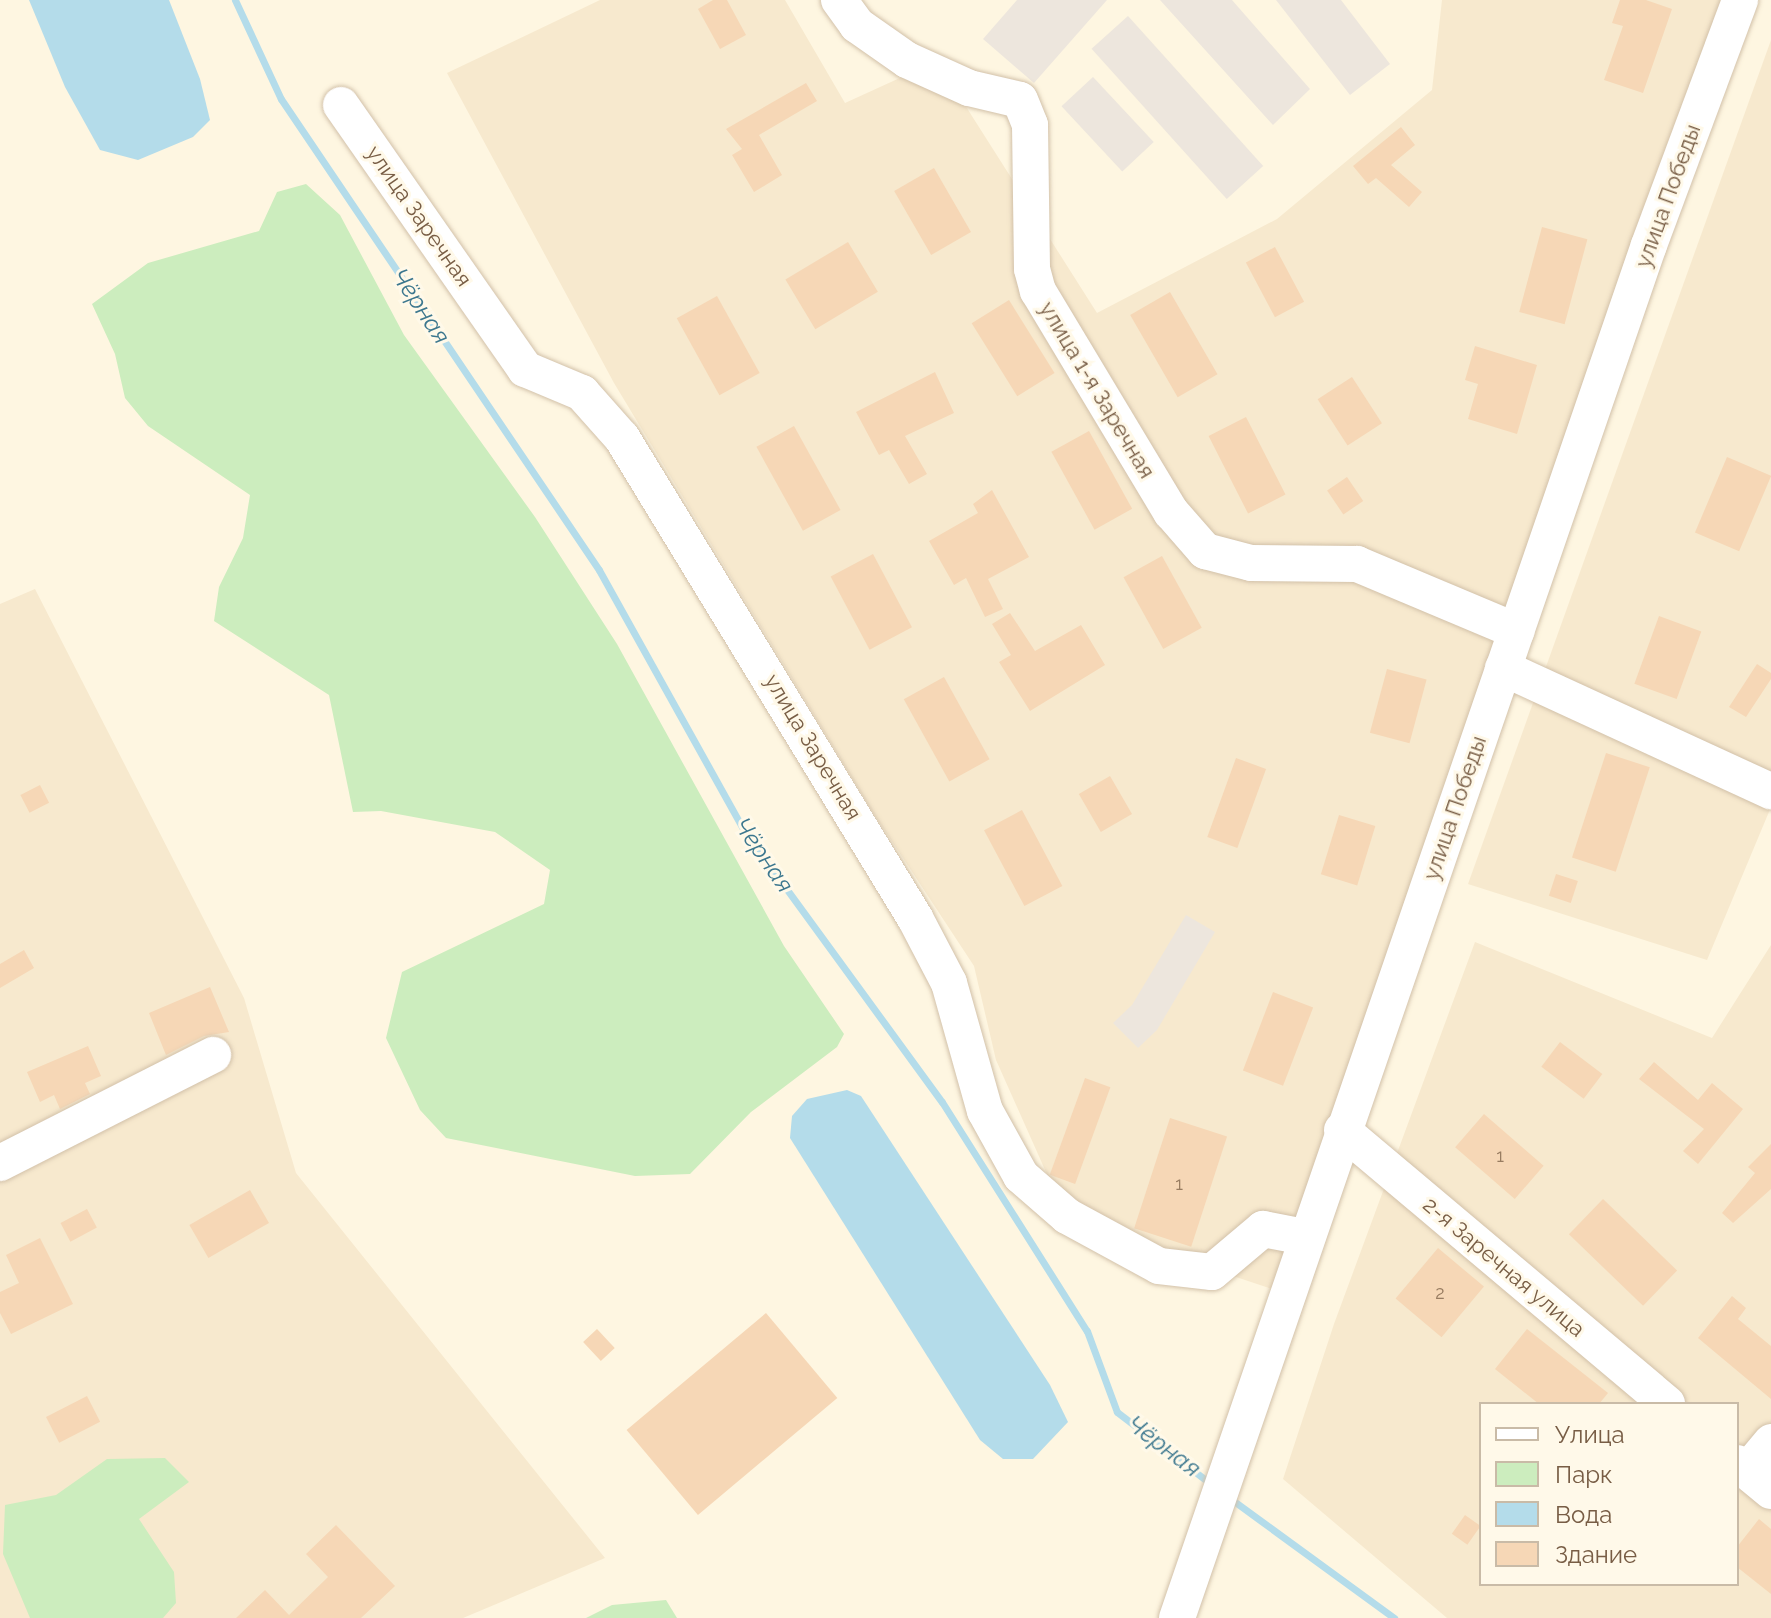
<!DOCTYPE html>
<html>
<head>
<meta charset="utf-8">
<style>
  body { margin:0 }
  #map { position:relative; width:1771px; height:1618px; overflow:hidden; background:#fef6e1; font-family:Raleway,sans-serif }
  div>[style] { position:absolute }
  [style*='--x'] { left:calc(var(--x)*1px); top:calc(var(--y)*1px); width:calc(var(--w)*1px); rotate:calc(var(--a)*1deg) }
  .residential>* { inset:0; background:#f7e9ce }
  .industrial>* { inset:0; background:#ede6dd; transform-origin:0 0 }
  .green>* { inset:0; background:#ccedbe }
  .water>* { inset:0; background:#b4dcea }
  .stream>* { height:7px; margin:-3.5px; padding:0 3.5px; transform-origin:3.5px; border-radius:3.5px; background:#b4dcea }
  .building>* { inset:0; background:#f6d7b6; transform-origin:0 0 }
  .roads { filter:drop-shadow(0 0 2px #d2c1a9) drop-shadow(0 0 2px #d2c1a9) }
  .minor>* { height:36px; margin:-18px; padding:0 18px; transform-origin:18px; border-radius:18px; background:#fff }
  span { translate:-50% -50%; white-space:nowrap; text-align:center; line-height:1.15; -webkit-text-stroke:6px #fff9e9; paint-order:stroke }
  .number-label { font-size:18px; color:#987c61 }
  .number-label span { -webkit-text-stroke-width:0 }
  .street-label { font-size:22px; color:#785d45 }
  .water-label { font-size:24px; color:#3c778e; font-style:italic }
  .legend { position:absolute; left:1479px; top:1402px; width:260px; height:184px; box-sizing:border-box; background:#fff9e9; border:2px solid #c9bba7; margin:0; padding:10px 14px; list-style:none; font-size:24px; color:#785d45 }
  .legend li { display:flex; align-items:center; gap:16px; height:40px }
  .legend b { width:40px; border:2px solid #c9bba7 }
</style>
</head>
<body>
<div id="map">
  <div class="residential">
    <i style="clip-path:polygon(600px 0,785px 0,845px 103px,937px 61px,1097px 313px,1277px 219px,1432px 90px,1442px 0,1740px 0,1293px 1296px,1176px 1257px,1108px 1222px,1050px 1181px,996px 1060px,974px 966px,874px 814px,614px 383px,447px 73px)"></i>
    <i style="clip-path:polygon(1771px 40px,1771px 807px,1707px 960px,1468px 884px)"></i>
    <i style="clip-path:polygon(35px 589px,244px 998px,296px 1173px,605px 1558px,463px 1618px,0 1618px,0 604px)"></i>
    <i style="clip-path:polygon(evenodd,1475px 942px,1712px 1038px,1771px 945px,1771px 1618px,1447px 1618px,1283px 1479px,1334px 1324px,1475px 942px,1481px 1404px,1737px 1404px,1737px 1584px,1481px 1584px,1481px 1404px)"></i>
  </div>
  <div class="industrial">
    <i style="clip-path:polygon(1017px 0,1107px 0,1034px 83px,983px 39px)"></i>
    <i style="clip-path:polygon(1160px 0,1232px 0,1310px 89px,1273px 125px)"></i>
    <i style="clip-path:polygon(1276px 0,1341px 0,1390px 64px,1350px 95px)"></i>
    <i style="left:1128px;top:16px;width:202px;height:49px;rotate:48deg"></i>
    <i style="left:1093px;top:77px;width:89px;height:43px;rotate:47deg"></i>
    <i style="clip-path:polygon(1186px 915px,1215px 932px,1157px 1030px,1138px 1048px,1113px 1023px,1132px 1005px)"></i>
  </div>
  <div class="green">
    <i style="clip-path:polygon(306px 184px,340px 215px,404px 335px,535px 517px,617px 644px,784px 946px,844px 1034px,837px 1047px,751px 1112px,690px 1174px,635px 1176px,446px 1138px,420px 1110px,386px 1038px,402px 972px,544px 904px,550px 870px,495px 832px,381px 811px,353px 812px,329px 695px,214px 621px,219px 587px,243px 538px,250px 495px,148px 426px,125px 398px,115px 354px,92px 304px,148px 263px,259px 231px,277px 192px)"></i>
    <i style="clip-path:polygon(165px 1458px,189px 1482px,139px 1519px,174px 1572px,176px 1603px,163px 1618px,30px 1618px,3px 1554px,5px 1505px,56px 1495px,107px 1459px)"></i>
    <i style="clip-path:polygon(666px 1600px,677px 1618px,586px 1618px,612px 1605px)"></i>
  </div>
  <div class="water">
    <i style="clip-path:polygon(29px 0,169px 0,200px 79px,210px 120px,193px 137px,138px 160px,100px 150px,65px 87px)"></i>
    <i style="clip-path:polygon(847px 1090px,861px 1096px,1050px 1385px,1068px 1422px,1033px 1459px,1003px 1459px,980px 1440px,790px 1138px,792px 1116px,807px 1099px)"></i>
  </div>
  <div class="stream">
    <i style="--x:235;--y:0;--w:109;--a:65.1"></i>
    <i style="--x:281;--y:99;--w:568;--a:55.97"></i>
    <i style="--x:599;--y:570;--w:300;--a:60.9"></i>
    <i style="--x:745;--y:832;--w:334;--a:53.9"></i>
    <i style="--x:942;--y:1102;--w:271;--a:57.7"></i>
    <i style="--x:1087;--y:1331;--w:86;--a:69.7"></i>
    <i style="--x:1117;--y:1412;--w:118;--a:37.5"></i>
    <i style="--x:1231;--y:1499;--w:202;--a:36.1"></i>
  </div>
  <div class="building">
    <i style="clip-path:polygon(713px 0,727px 0,746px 35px,720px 49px,698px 9px)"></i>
    <i style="clip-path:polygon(1620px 0,1646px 0,1672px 9px,1643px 93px,1604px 80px,1623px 26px,1612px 23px)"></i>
    <i style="clip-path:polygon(806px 83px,817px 101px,759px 135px,782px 175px,754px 192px,732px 155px,742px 149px,726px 129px)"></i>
    <i style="clip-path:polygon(1401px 127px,1415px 145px,1391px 165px,1422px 192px,1409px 207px,1376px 178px,1368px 184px,1353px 166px)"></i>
    <i style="left:934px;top:168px;width:74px;height:46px;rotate:60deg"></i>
    <i style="left:1542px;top:227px;width:47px;height:88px;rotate:15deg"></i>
    <i style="left:848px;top:242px;width:58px;height:73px;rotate:59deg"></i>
    <i style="left:1275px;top:247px;width:62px;height:33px;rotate:62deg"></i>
    <i style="left:1170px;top:292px;width:95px;height:46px;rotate:60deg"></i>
    <i style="left:717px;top:296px;width:88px;height:46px;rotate:61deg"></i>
    <i style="left:1009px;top:300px;width:86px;height:44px;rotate:58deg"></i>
    <i style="clip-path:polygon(1475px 346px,1537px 365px,1517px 434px,1468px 419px,1478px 384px,1465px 380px)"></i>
    <i style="clip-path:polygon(935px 372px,954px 413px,905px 436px,927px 474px,909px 484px,889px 450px,879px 455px,856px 412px)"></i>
    <i style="left:1352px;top:377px;width:55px;height:41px;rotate:57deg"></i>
    <i style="left:1246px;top:417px;width:87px;height:42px;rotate:63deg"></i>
    <i style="left:794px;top:426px;width:96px;height:43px;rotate:61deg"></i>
    <i style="left:1089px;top:431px;width:89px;height:43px;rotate:61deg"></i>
    <i style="left:1727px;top:457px;width:48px;height:82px;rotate:23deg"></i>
    <i style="left:1347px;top:477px;width:29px;height:24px;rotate:56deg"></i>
    <i style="clip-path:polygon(992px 490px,1029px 557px,988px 579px,1003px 609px,985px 617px,966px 578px,954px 585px,929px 541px,978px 513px,973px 504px)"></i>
    <i style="left:873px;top:554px;width:83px;height:48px;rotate:62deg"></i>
    <i style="left:1162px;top:556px;width:82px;height:44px;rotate:61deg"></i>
    <i style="clip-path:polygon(1010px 613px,1035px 651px,1081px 625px,1105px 665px,1030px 711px,999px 662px,1011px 655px,992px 624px)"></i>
    <i style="left:1659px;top:616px;width:45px;height:72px;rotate:20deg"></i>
    <i style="clip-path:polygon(1757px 664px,1771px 673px,1771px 679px,1746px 717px,1729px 707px)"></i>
    <i style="left:1387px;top:669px;width:41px;height:66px;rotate:15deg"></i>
    <i style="left:944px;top:677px;width:94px;height:46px;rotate:61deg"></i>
    <i style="left:1606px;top:753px;width:46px;height:110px;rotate:18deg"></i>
    <i style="left:1236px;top:758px;width:32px;height:84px;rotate:20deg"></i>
    <i style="left:1110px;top:776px;width:44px;height:36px;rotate:60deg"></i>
    <i style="left:40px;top:785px;width:20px;height:22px;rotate:63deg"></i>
    <i style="left:1022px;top:810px;width:86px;height:43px;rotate:62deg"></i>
    <i style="left:1339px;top:815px;width:38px;height:62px;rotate:17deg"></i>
    <i style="left:1556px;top:874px;width:23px;height:23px;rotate:18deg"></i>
    <i style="clip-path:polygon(24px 950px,34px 968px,0 988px,0 964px)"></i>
    <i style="clip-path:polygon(210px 987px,229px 1032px,204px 1036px,166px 1055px,149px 1013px)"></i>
    <i style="left:1273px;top:992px;width:43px;height:84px;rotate:21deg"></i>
    <i style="left:1560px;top:1042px;width:53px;height:31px;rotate:37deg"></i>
    <i style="clip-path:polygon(88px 1046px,101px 1076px,85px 1083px,90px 1094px,60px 1109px,54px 1095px,40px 1102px,27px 1072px)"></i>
    <i style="clip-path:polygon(1654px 1062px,1698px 1100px,1712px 1083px,1743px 1109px,1698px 1164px,1683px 1151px,1704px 1129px,1639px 1079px)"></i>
    <i style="left:1085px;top:1078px;width:27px;height:103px;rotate:20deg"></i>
    <i style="left:1484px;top:1114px;width:79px;height:44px;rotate:41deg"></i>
    <i style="left:1170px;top:1118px;width:60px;height:116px;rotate:18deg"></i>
    <i style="clip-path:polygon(1771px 1144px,1771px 1189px,1733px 1223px,1722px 1213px,1755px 1173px,1748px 1167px)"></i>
    <i style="left:250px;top:1190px;width:38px;height:70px;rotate:60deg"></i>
    <i style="left:1603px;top:1199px;width:103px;height:49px;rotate:44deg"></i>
    <i style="left:87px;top:1209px;width:21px;height:30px;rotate:62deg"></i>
    <i style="clip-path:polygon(40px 1238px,73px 1304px,11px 1334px,0 1313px,0 1292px,19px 1283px,6px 1255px)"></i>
    <i style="left:1438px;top:1248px;width:60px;height:66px;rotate:40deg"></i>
    <i style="clip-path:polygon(1732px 1296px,1746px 1308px,1738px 1319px,1771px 1346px,1771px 1399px,1698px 1338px)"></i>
    <i style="left:766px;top:1313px;width:111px;height:182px;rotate:50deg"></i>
    <i style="left:597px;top:1329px;width:26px;height:19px;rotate:47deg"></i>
    <i style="clip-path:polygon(1527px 1329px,1608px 1393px,1599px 1404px,1539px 1404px,1495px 1369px)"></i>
    <i style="left:87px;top:1396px;width:29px;height:46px;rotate:63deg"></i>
    <i style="left:1465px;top:1515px;width:19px;height:23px;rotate:35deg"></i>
    <i style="clip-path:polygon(1759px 1519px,1771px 1529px,1771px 1594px,1737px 1567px,1737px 1547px)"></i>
    <i style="clip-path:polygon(336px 1525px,395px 1586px,361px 1618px,236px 1618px,265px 1590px,289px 1615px,328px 1577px,306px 1554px)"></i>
  </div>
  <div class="roads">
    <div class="minor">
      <i style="--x:839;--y:0;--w:31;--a:54"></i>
      <i style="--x:857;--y:25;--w:61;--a:35"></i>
      <i style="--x:907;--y:60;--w:68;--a:24.3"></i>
      <i style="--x:969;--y:88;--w:52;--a:13.2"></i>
      <i style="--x:1020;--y:100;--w:27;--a:68"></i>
      <i style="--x:1030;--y:125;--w:144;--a:89.2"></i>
      <i style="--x:1032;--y:269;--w:23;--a:75"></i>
      <i style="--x:1038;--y:291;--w:258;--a:59"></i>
      <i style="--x:1171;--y:512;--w:52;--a:48.9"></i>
      <i style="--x:1205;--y:551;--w:48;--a:14.6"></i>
      <i style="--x:1251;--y:563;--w:106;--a:0.5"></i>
      <i style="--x:1357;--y:564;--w:173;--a:22.8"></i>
      <i style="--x:341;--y:105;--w:322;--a:55.1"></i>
      <i style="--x:525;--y:369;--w:62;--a:22.8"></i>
      <i style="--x:582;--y:393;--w:60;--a:48.4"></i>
      <i style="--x:622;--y:438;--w:562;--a:58.6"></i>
      <i style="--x:915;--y:918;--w:73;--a:62.4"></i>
      <i style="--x:949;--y:983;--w:133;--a:74.3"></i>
      <i style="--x:985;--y:1111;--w:74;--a:61"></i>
      <i style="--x:1021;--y:1176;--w:61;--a:41"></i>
      <i style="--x:1067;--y:1216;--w:105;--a:28.5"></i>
      <i style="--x:1159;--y:1266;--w:53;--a:6.5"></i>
      <i style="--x:1212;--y:1272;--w:67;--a:-40.1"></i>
      <i style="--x:1263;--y:1229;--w:43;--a:10.8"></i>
      <i style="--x:1503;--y:668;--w:295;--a:24.7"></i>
      <i style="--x:1342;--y:1130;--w:425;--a:40.1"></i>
      <i style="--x:0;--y:1163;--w:239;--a:-26.9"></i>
      <i style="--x:1737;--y:1463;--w:44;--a:39.5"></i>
      <i style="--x:1747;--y:1471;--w:38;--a:-50"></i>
      <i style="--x:1177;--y:1618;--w:1452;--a:-71.03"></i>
      <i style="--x:1649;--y:245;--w:261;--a:-69.6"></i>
    </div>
  </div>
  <div class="number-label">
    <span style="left:1500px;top:1156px">1</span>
    <span style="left:1179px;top:1184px">1</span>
    <span style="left:1440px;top:1293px">2</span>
  </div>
  <div class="street-label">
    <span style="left:1668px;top:196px;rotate:-70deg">улица Победы</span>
    <span style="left:419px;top:216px;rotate:55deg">улица Заречная</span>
    <span style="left:1097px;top:390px;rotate:59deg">улица 1-я Заречная</span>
    <span style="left:813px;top:747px;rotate:59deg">улица Заречная</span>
    <span style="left:1455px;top:808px;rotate:-71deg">улица Победы</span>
    <span style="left:1504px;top:1267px;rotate:40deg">2-я Заречная улица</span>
  </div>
  <div class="water-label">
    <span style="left:421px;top:306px;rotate:56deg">Чёрная</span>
    <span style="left:764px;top:855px;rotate:55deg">Чёрная</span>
    <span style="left:1164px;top:1446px;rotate:37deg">Чёрная</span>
  </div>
  <ul class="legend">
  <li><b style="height:10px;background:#fff"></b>Улица</li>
  <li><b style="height:22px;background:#ccedbe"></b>Парк</li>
  <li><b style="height:22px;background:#b4dcea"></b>Вода</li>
  <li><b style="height:22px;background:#f6d7b6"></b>Здание</li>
  </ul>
</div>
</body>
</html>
